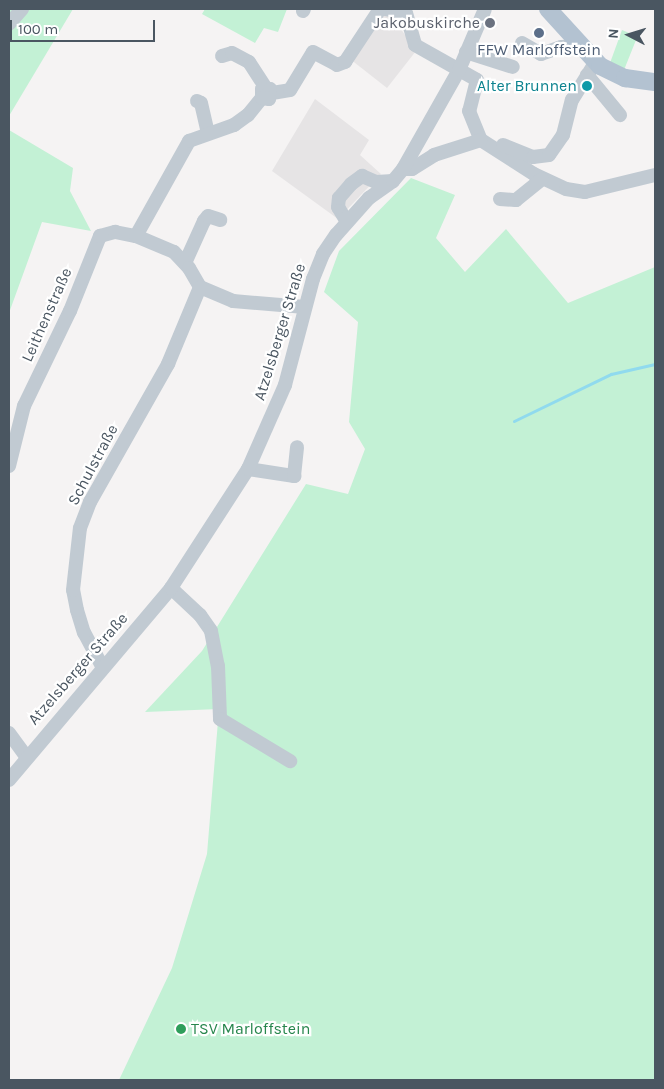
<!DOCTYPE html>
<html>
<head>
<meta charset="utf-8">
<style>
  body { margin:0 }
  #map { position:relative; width:664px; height:1089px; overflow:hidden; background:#f5f3f3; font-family:Karla,sans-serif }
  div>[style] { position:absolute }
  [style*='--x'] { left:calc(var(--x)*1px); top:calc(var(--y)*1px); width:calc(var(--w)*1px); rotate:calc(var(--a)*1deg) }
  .education>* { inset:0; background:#e6e4e5 }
  .green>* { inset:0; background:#c3f1d5 }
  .stream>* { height:3px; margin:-1.5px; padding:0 1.5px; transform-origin:1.5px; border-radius:1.5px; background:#90daee }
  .minor>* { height:14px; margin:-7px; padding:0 7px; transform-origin:7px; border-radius:7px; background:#c1cad2 }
  .major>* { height:18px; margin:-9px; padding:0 9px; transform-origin:9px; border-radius:9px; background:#b3c2d1 }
  .dots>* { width:14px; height:14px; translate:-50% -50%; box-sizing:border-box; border:2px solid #fff; border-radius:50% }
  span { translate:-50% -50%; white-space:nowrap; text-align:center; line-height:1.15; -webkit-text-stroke:4.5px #fff; paint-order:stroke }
  .worship-label { font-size:16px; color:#5b616d }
  .right { translate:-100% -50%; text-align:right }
  .service-label { font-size:16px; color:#4e5e75 }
  .culture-label { font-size:16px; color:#0d838f }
  .street-label { font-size:16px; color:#4a5661 }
  .leisure-label { font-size:16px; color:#27864d }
  .left { translate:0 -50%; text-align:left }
  .frame { position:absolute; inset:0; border:10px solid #4a5661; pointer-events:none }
  .north { position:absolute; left:604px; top:10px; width:50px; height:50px; -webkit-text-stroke:4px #fff; paint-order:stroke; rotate:275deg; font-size:14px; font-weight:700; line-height:20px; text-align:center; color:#4a5661 }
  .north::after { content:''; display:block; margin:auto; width:18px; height:22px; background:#4a5661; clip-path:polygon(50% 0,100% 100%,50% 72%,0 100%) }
  .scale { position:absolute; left:10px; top:20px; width:145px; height:22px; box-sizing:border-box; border:2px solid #4a5661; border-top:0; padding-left:6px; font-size:15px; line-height:18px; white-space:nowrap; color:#4a5661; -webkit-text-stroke:4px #fff; paint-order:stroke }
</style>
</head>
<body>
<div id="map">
  <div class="education">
    <i style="clip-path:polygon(378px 10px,394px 19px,416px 51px,387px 88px,350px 59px)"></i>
    <i style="clip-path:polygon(315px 99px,369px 140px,360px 155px,381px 174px,338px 219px,272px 171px)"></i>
  </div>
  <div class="green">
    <i style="clip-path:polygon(9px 9px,73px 9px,9px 116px)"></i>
    <i style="clip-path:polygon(205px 9px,287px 9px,278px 32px,264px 28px,255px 43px,202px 14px)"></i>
    <i style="clip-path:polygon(622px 30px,634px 35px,636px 40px,624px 70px,610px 63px)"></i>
    <i style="clip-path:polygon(9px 130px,73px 168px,70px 191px,91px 231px,42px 222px,9px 313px)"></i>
    <i style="clip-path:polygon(411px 178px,455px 195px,436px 238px,465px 272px,506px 229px,568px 303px,655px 267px,655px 1080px,119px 1080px,172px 968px,207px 854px,219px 709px,145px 712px,202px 651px,306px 484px,348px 494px,365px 449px,349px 422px,358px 322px,324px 292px,339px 251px)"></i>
  </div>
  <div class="stream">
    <i style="--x:514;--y:421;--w:108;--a:-25.9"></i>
    <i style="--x:611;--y:374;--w:45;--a:-12.8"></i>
  </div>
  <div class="minor">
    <i style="--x:385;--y:9;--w:21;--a:11"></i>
    <i style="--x:406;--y:13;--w:33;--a:74"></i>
    <i style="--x:415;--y:45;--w:71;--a:29.4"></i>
    <i style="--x:477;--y:80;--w:32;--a:104"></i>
    <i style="--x:469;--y:111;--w:31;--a:68"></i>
    <i style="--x:481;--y:140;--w:63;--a:32.7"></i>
    <i style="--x:534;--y:174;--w:35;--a:25"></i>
    <i style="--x:566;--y:189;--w:19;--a:9"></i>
    <i style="--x:585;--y:192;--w:72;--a:-13.7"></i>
    <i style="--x:303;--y:11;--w:2;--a:-63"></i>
    <i style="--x:9;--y:24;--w:20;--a:-49"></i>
    <i style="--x:522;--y:43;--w:22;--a:30"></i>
    <i style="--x:541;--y:54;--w:21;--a:-19"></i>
    <i style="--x:561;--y:47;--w:18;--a:-3"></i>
    <i style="--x:466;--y:52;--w:49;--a:17.7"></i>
    <i style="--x:222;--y:56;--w:10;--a:-17"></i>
    <i style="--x:232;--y:53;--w:19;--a:28"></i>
    <i style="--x:249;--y:62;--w:31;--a:57"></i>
    <i style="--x:587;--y:75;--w:52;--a:50.5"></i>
    <i style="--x:272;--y:93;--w:18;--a:-9"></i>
    <i style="--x:290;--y:90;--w:44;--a:-58.8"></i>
    <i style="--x:313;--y:52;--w:27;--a:28"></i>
    <i style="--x:337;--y:65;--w:9;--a:-21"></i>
    <i style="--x:345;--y:62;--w:64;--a:-56.6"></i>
    <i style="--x:197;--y:101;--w:4;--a:27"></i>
    <i style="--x:201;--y:103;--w:31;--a:77"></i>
    <i style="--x:503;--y:145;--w:32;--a:22"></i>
    <i style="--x:533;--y:157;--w:16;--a:-7"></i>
    <i style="--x:549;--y:155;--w:24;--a:-55"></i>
    <i style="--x:563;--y:135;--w:36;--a:-76"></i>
    <i style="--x:572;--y:100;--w:44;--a:-58.1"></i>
    <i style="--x:403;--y:169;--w:9;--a:0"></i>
    <i style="--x:412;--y:169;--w:26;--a:-32"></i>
    <i style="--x:434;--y:155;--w:49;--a:-17.7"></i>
    <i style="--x:500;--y:199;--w:16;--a:4"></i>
    <i style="--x:516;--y:200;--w:33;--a:-39"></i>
    <i style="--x:347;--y:222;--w:17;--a:-121"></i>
    <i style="--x:338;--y:207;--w:9;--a:-84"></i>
    <i style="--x:339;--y:198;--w:18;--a:-49"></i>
    <i style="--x:351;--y:184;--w:14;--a:-36"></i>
    <i style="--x:362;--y:176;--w:15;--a:23"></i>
    <i style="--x:376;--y:182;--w:17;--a:-3"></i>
    <i style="--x:136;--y:236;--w:109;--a:-60.8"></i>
    <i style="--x:189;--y:141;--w:48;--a:-19.6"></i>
    <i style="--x:234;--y:125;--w:17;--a:-36"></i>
    <i style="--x:248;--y:115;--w:22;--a:-51"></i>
    <i style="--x:262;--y:98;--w:9;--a:-90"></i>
    <i style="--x:262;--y:89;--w:8;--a:0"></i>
    <i style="--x:270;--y:89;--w:10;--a:96"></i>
    <i style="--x:269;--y:99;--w:7;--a:-172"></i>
    <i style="--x:185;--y:263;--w:46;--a:-65.7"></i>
    <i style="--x:204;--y:221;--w:6;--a:-51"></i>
    <i style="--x:208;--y:216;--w:13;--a:18"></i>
    <i style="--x:9;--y:466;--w:62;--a:-76"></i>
    <i style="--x:24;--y:406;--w:106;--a:-64.2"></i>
    <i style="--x:70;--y:311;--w:81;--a:-68.2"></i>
    <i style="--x:100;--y:236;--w:16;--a:-15"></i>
    <i style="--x:115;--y:232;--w:21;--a:11"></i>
    <i style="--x:136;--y:236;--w:41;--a:22.8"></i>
    <i style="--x:174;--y:252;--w:22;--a:47"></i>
    <i style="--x:189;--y:268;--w:22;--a:60"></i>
    <i style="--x:200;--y:287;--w:36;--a:23"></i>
    <i style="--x:233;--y:301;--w:72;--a:4.8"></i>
    <i style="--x:248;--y:469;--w:47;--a:8.7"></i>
    <i style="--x:294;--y:476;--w:29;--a:-84"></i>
    <i style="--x:171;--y:588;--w:40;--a:43"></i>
    <i style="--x:200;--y:615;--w:19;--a:55"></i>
    <i style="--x:211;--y:631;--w:36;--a:79"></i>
    <i style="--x:218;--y:666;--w:53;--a:87.8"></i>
    <i style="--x:220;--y:719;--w:82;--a:31"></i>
    <i style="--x:103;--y:668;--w:40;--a:-118"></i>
    <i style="--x:84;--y:633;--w:24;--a:-107"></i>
    <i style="--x:77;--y:610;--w:20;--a:-101"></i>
    <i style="--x:73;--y:590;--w:62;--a:-83.6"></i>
    <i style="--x:80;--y:528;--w:28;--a:-69"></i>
    <i style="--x:90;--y:502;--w:159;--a:-60.5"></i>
    <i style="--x:168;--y:364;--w:83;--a:-67.4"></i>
    <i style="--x:9;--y:733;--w:29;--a:54"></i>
    <i style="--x:9;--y:780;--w:251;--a:-49.8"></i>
    <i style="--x:171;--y:588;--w:142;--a:-57.1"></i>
    <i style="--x:248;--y:469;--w:92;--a:-66.2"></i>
    <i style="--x:285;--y:385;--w:110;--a:-75.2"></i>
    <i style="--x:313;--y:279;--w:27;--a:-68"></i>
    <i style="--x:323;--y:254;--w:23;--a:-56"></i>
    <i style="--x:336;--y:235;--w:50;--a:-48.3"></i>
    <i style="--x:369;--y:198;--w:29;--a:-35"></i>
    <i style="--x:393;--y:181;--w:16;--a:-50"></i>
    <i style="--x:403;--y:169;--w:114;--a:-60.5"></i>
    <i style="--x:459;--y:70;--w:66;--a:-66.9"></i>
  </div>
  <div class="major">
    <i style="--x:548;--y:9;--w:77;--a:47.6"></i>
    <i style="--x:600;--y:66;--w:28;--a:26"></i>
    <i style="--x:625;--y:78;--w:30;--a:8"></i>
  </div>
  <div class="dots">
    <i style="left:490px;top:23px;background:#6b7280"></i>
    <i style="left:539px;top:33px;background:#5c6f8a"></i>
    <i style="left:587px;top:86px;background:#0f9aa8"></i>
    <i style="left:181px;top:1029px;background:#2e9e5b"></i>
  </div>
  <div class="worship-label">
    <span class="right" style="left:480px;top:23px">Jakobuskirche</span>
  </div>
  <div class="service-label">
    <span style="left:539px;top:50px">FFW Marloffstein</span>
  </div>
  <div class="culture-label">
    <span class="right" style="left:577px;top:86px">Alter Brunnen</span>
  </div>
  <div class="street-label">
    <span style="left:47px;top:315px;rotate:-66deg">Leithenstraße</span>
    <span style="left:280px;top:332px;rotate:-73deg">Atzelsberger Straße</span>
    <span style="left:93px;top:465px;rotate:-62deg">Schulstraße</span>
    <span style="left:78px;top:669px;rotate:-49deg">Atzelsberger Straße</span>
  </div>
  <div class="leisure-label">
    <span class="left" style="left:191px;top:1029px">TSV Marloffstein</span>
  </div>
  <div class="frame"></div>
  <div class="north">N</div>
  <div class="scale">100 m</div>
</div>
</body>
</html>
